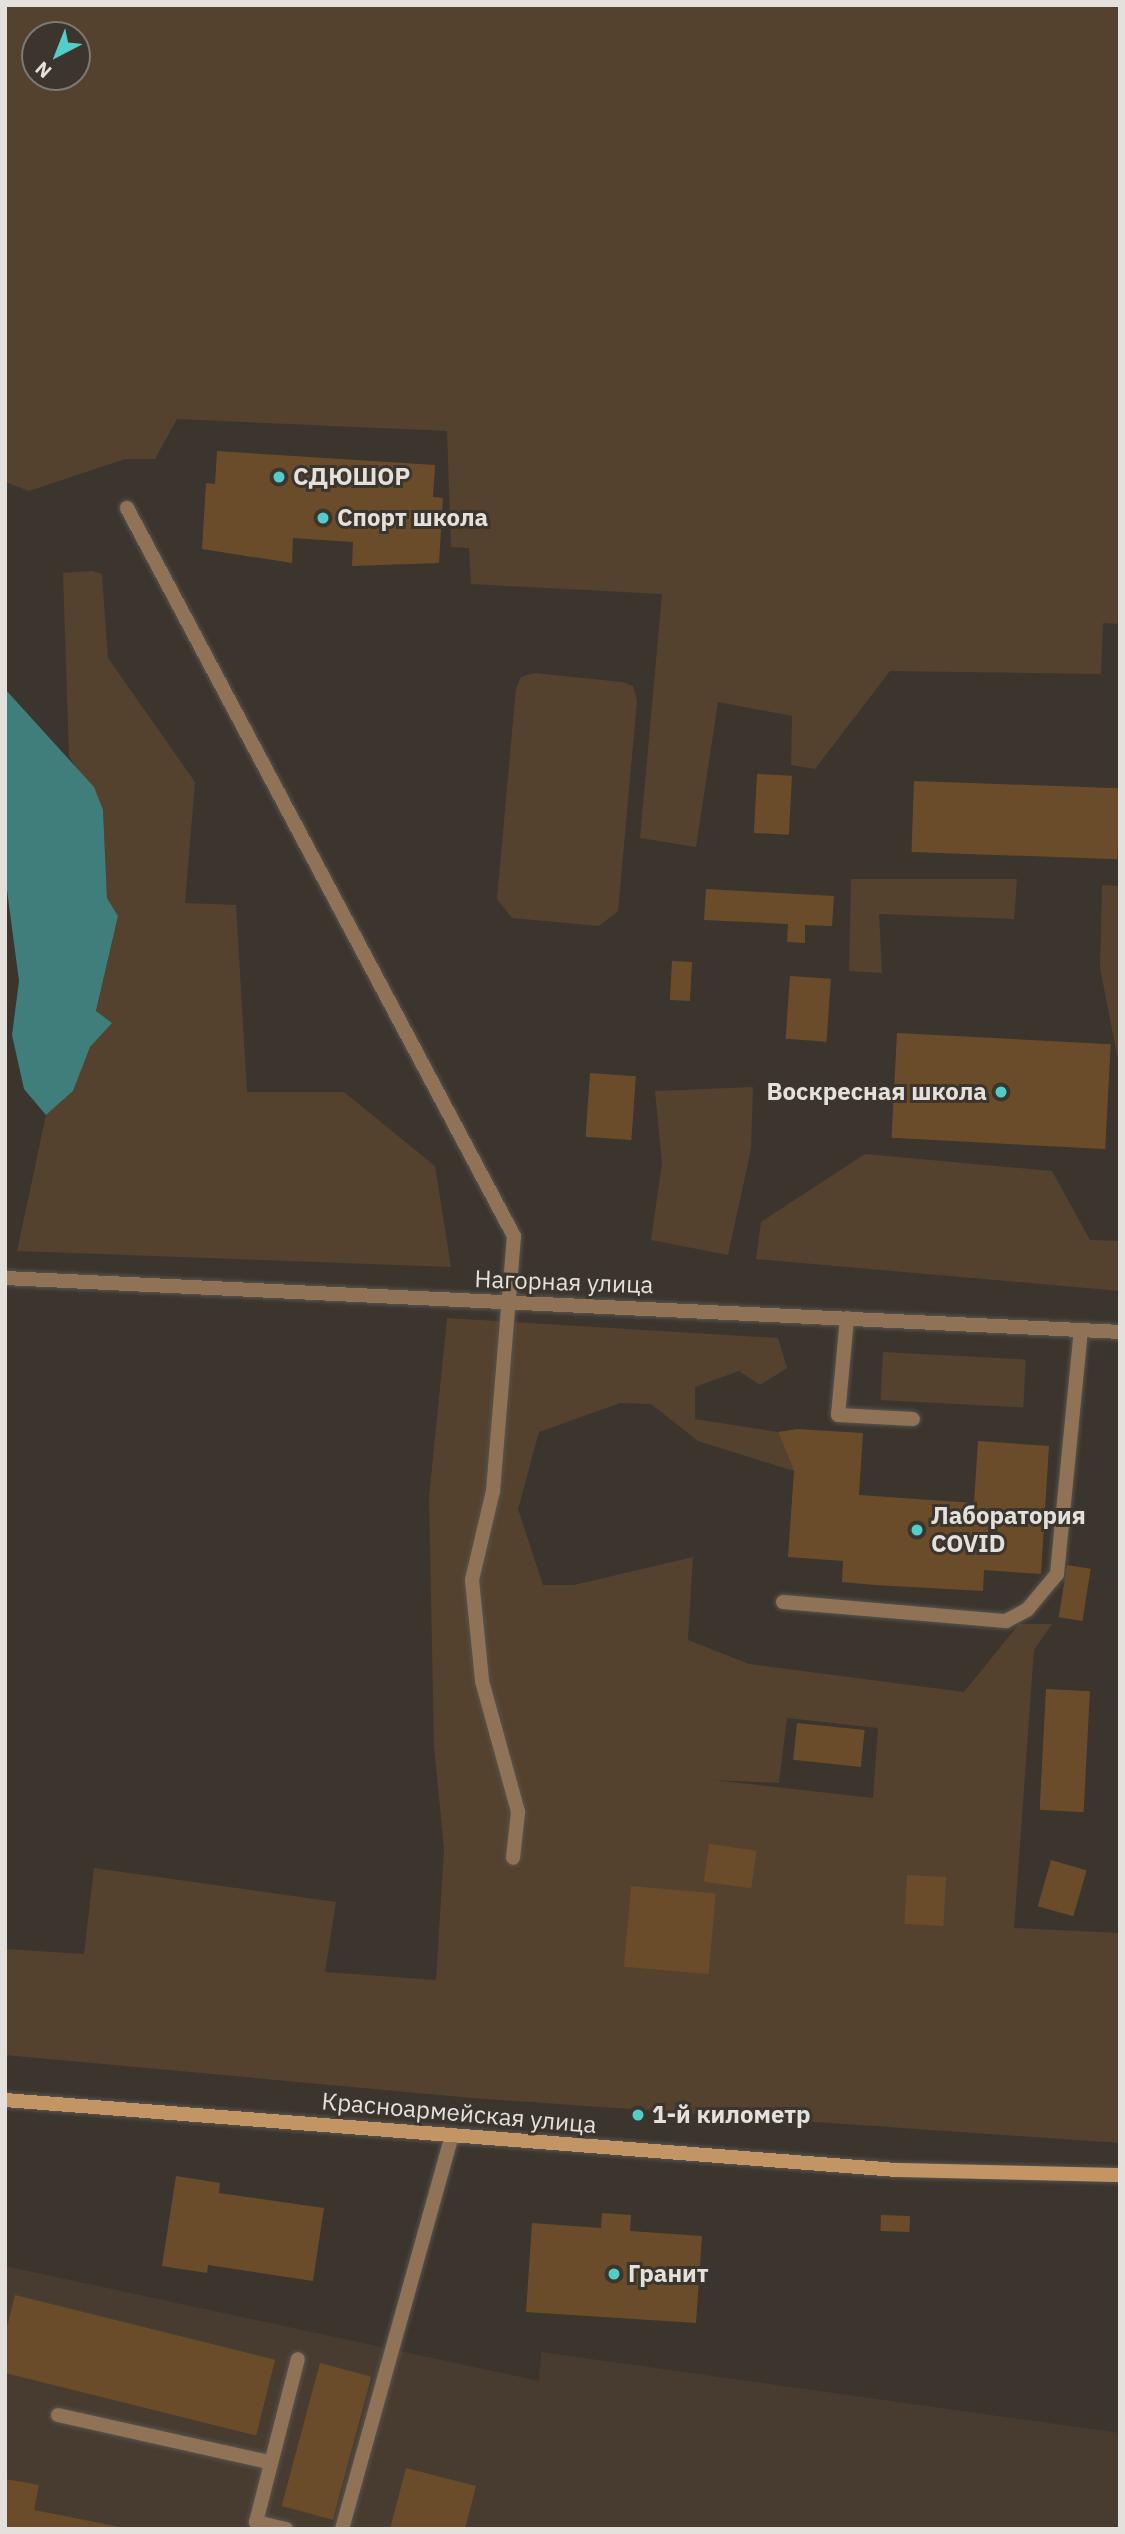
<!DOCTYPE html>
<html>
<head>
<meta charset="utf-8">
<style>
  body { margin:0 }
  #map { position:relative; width:1125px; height:2534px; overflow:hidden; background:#3b352e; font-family:"IBM Plex Sans",sans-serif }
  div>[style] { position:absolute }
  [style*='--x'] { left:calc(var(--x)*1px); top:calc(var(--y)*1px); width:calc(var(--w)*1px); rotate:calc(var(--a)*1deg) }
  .built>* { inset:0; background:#483c31 }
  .green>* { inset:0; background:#54422e; transform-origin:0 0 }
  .water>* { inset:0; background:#3f7e7b }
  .building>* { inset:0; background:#6b4c2a; transform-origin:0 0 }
  .roads { filter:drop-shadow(0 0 2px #59544d) drop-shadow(0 0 2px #59544d) }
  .lane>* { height:14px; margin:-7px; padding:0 7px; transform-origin:7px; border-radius:7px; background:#907356 }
  .secondary>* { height:14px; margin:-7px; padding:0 7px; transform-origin:7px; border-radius:7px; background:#c39565 }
  .dots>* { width:19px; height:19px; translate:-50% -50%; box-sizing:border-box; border:4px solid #3b352e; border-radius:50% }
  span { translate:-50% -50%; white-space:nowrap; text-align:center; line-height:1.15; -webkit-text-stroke:6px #3b352e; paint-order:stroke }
  .poi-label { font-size:24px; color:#e4e0dc; font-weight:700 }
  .left { translate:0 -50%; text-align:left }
  .right { translate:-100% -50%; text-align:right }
  .street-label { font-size:24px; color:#e4e0dc }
  .frame { position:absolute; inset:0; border:7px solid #e4e0dc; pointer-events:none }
  .north { position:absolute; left:21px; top:21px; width:70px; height:70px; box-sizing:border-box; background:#3b352e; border:2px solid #7f7974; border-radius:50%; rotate:222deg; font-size:19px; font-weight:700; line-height:28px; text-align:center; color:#e4e0dc }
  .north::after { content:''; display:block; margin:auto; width:24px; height:32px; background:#53cdc9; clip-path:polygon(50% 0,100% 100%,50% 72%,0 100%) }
</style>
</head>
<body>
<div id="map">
  <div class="built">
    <i style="clip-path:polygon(5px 2266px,539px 2381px,541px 2352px,1120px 2433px,1120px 2529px,5px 2529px)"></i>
  </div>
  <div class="green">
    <i style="clip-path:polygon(evenodd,5px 5px,1120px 5px,1120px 624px,1103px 623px,1101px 674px,890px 671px,815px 769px,791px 765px,792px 716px,718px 702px,696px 847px,640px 838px,662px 594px,471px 584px,469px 548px,451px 547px,447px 431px,177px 419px,155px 459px,125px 459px,29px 491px,5px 482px,5px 5px,35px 35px,77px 35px,77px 77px,35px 77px,35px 35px)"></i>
    <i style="clip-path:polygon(92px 571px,102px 574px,108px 658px,195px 782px,185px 903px,236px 905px,247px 1092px,344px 1092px,435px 1166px,451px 1267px,17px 1251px,46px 1115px,73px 1091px,90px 1047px,111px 1023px,96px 1012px,118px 916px,107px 898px,103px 811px,69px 756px,63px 573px)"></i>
    <i style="clip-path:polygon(534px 673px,622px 682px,633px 686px,637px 701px,618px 911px,599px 926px,512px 918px,497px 899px,516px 688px,521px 677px)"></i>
    <i style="clip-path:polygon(851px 879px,1017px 879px,1014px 919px,879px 914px,882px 973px,849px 971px)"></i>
    <i style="clip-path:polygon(1102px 885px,1120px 886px,1120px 1124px,1119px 1065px,1100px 968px)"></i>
    <i style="clip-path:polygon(753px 1087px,751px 1149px,728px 1255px,651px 1240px,662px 1163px,655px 1091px)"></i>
    <i style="clip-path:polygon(865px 1154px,1052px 1171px,1090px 1240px,1120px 1241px,1120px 1291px,756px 1259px,761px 1222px)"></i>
    <i style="clip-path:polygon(evenodd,447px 1318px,778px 1338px,787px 1368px,760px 1385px,739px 1371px,695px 1387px,695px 1419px,778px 1432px,794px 1471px,698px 1441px,651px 1404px,620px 1403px,539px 1432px,518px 1509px,543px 1585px,574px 1585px,693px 1557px,688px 1640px,749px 1664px,964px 1692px,1019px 1624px,1052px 1624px,1034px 1650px,1014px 1928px,1120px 1933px,1120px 2143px,472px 2098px,5px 2055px,5px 1949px,84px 1954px,94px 1868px,336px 1902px,325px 1972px,436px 1980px,444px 1849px,434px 1746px,429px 1497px,447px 1318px,787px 1718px,878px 1728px,873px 1798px,713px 1780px,779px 1783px,787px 1718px)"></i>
    <i style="left:883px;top:1352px;width:143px;height:48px;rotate:3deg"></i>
  </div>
  <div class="water">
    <i style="clip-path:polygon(5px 689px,94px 787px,103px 810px,107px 898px,118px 916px,96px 1011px,112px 1023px,90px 1047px,73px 1091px,46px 1115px,24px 1089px,12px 1035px,19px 981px,5px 875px)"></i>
  </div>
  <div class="building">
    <i style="clip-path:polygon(217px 451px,435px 465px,433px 497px,443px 498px,439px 563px,352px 566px,353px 542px,293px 538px,292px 563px,202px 549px,206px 483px,215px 484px)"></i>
    <i style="left:757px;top:774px;width:35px;height:59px;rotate:3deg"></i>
    <i style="left:914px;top:781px;width:206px;height:71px;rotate:2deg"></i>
    <i style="clip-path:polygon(706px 889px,834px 896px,832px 926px,805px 925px,805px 943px,787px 942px,788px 924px,704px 920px)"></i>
    <i style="left:672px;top:961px;width:20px;height:39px;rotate:3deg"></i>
    <i style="left:790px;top:976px;width:41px;height:63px;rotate:4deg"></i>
    <i style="left:897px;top:1033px;width:214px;height:105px;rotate:3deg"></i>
    <i style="left:590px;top:1073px;width:46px;height:64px;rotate:4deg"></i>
    <i style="clip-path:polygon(797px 1429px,863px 1433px,859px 1495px,974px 1503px,978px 1441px,1049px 1446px,1041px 1574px,984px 1570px,983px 1591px,875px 1585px,842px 1582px,843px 1561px,788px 1557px,794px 1471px,778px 1432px)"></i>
    <i style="left:1067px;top:1565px;width:24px;height:53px;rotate:9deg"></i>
    <i style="left:1046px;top:1689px;width:44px;height:121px;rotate:3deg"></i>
    <i style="left:797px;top:1723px;width:68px;height:37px;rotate:6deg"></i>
    <i style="left:709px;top:1844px;width:48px;height:38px;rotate:8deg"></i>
    <i style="left:1051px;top:1860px;width:37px;height:48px;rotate:16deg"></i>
    <i style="left:907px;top:1875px;width:39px;height:49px;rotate:3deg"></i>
    <i style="left:631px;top:1886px;width:85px;height:81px;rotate:5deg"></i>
    <i style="clip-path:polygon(176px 2176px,220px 2183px,219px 2193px,324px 2208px,313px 2281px,208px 2265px,207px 2273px,162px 2266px)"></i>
    <i style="clip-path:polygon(602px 2213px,631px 2215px,630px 2231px,702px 2236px,696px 2323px,526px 2312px,532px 2223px,601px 2228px)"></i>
    <i style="left:881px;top:2215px;width:29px;height:16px;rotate:2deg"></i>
    <i style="left:15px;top:2295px;width:268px;height:78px;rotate:14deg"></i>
    <i style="left:320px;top:2363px;width:53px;height:148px;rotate:15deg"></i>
    <i style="clip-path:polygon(406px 2468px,476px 2486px,465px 2529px,390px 2529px)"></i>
    <i style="clip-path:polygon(5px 2479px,39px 2485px,34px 2510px,130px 2529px,5px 2529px)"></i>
  </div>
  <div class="roads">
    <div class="lane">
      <i style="--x:127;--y:508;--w:824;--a:62.01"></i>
      <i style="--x:514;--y:1236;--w:256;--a:94.7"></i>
      <i style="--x:493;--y:1491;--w:91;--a:103.3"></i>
      <i style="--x:472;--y:1580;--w:101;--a:84.3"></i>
      <i style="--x:482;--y:1681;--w:136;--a:74.6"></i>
      <i style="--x:518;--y:1812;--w:46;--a:96.2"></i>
      <i style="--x:5;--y:1278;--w:1116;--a:2.77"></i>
      <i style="--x:847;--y:1318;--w:97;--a:95.3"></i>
      <i style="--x:838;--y:1415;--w:75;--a:3.1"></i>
      <i style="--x:783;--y:1602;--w:224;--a:4.9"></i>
      <i style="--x:1006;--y:1621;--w:24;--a:-28"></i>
      <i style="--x:1027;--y:1610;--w:47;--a:-50.2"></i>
      <i style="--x:1057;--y:1574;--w:245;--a:-84.4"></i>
      <i style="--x:58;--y:2415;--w:215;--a:12.6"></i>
      <i style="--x:286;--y:2529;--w:31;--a:-167"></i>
      <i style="--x:256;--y:2522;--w:168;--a:-75.6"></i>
      <i style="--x:342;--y:2529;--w:409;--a:-74.4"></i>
    </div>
    <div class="secondary">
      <i style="--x:5;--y:2100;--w:894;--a:4.49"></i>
      <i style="--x:896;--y:2170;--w:224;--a:1.3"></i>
    </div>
  </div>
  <div class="dots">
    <i style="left:279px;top:477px;background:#53cdc9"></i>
    <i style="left:323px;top:518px;background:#53cdc9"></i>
    <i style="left:1001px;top:1092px;background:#53cdc9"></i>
    <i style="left:917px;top:1530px;background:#53cdc9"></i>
    <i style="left:638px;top:2115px;background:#53cdc9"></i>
    <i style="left:614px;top:2274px;background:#53cdc9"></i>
  </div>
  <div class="poi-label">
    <span class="left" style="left:293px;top:477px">СДЮШОР</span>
    <span class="left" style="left:337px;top:518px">Спорт школа</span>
    <span class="right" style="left:987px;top:1092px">Воскресная школа</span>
    <span class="left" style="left:931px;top:1530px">Лаборатория<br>COVID</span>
    <span class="left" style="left:652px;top:2115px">1-й километр</span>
    <span class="left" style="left:628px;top:2274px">Гранит</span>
  </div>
  <div class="street-label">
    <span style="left:564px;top:1282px;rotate:2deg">Нагорная улица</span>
    <span style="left:459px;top:2113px;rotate:5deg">Красноармейская улица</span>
  </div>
  <div class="frame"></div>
  <div class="north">N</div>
</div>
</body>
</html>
